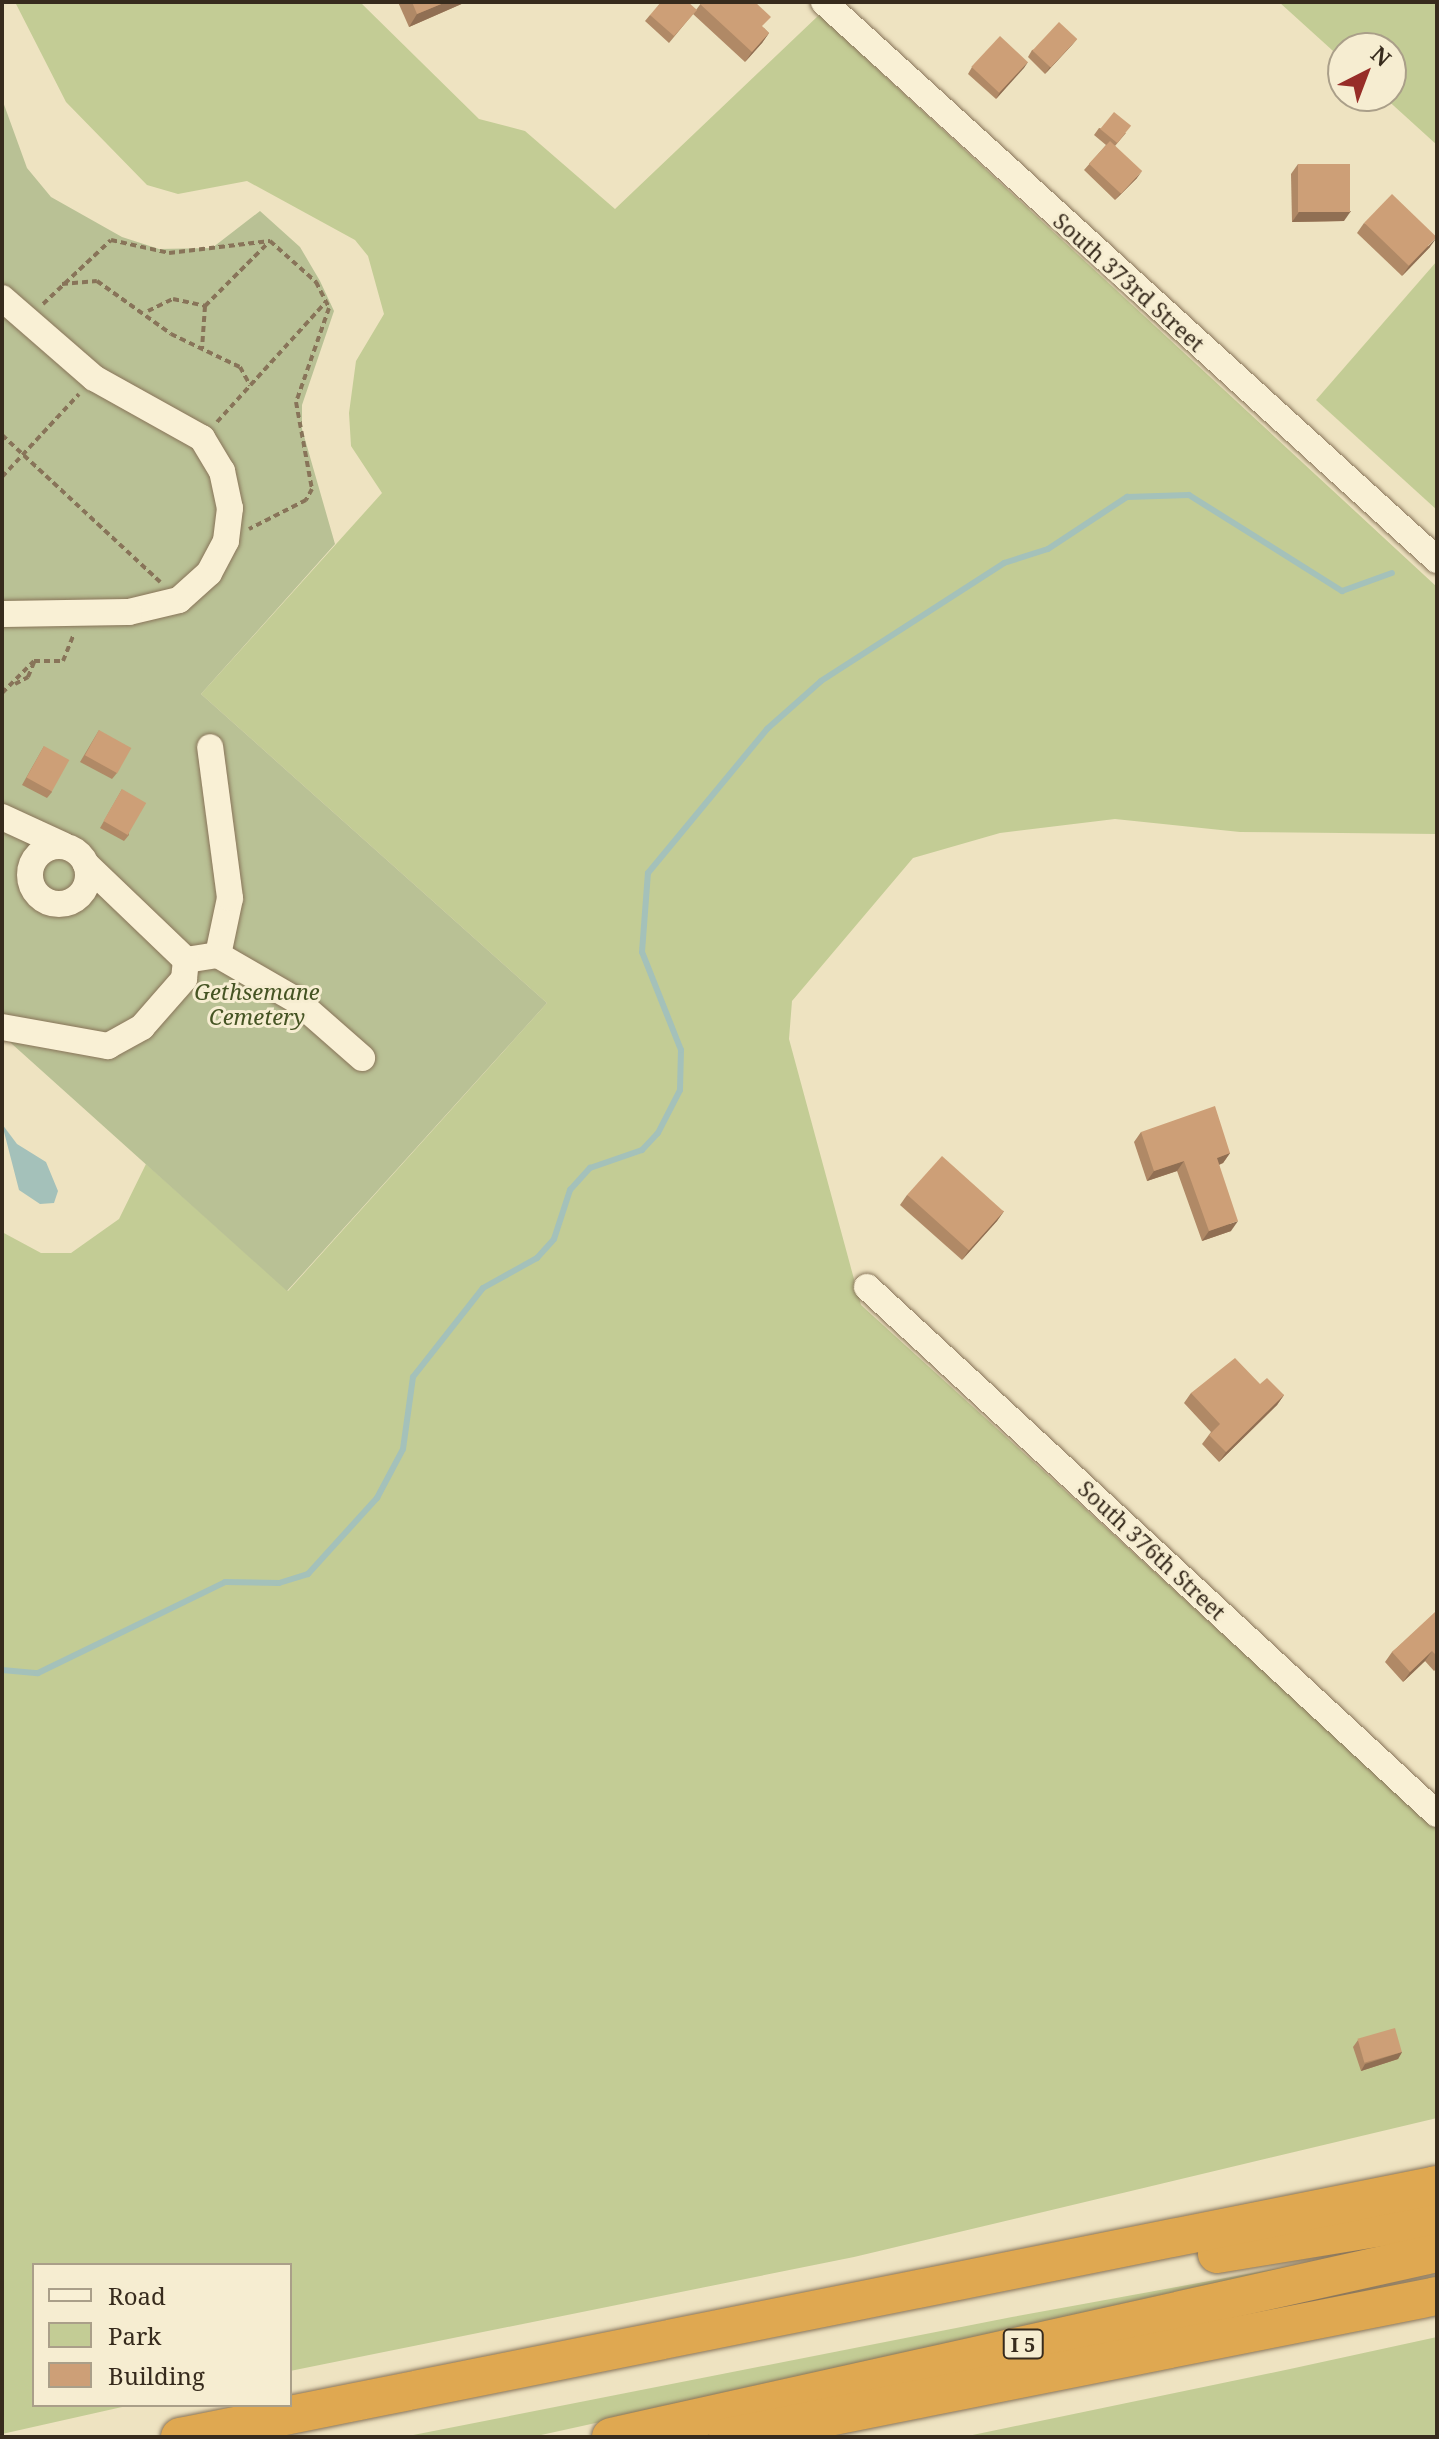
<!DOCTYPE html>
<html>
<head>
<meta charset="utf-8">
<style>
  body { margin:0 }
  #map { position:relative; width:1439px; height:2439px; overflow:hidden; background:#eee3c1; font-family:"Noto Serif",serif }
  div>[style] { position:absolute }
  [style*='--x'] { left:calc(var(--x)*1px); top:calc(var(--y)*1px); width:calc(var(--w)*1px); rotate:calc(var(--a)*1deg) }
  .green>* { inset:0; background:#c3cc95 }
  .cemetery>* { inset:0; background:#b9c195 }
  .water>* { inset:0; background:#a4c1ba }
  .stream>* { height:6px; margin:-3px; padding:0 3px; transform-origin:3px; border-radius:3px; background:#a4c1ba }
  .path>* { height:4px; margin-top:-2px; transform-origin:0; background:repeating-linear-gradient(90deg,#887459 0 6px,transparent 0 10px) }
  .roads { filter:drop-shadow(0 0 2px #887459) drop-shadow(0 0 2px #887459) }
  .minor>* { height:26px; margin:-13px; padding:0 13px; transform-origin:13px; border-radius:13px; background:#f9f0d5 }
  .minor>.ring { margin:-13px; padding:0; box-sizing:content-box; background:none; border:26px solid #f9f0d5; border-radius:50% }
  .highway>* { height:38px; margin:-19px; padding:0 19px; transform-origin:19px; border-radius:19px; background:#dfa851 }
  .wall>* { inset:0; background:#b08966 }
  .shaded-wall>* { inset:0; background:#906f53 }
  .building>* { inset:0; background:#cd9f77; transform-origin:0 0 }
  span { translate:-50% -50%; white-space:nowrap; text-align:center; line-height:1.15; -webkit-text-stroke:6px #f6edd1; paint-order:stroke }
  .shield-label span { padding:2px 6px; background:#f6edd1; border:2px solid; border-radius:6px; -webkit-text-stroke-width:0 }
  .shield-label { font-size:20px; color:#372b1d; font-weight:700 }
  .street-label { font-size:22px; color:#372b1d }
  .park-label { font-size:22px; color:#455423; font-style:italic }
  .frame { position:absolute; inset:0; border:4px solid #372b1d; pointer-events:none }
  .legend { position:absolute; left:32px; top:2263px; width:260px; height:144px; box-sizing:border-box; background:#f6edd1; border:2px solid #aa9f89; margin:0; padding:10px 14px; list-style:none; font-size:24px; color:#372b1d }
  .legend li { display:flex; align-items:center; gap:16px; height:40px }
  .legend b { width:40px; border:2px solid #aa9f89 }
  .north { position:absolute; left:1327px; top:32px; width:80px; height:80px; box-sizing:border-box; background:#f6edd1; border:2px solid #aa9f89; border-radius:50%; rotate:42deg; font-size:22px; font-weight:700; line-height:32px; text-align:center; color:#372b1d }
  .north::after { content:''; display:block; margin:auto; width:28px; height:36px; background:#972d28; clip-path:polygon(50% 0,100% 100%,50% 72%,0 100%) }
</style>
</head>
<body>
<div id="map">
  <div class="green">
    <i style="clip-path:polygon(15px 2px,360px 2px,479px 119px,525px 131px,615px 209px,819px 15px,1437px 587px,1437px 834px,1240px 832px,1115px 819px,1000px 833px,913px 858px,792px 1001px,789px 1039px,861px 1305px,1437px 1829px,1437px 2118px,854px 2257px,290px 2371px,290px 2265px,34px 2265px,34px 2405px,131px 2405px,2px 2434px,2px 1232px,41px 1253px,71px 1253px,119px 1219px,146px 1164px,288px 1291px,547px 1003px,201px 694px,382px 493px,351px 446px,349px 413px,356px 361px,384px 314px,368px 256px,355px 240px,247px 181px,178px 194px,147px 185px,66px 102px)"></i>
    <i style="clip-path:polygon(1279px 2px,1437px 2px,1437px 145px,1383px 96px,1391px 96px,1391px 48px,1343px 48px,1343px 60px)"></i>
    <i style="clip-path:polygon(1437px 261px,1437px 510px,1316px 400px)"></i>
    <i style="clip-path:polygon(1407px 2245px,532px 2437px,403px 2437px,1012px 2317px)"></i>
    <i style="clip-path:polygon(1437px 2337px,1437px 2437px,963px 2437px,1290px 2369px)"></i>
  </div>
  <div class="cemetery">
    <i style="clip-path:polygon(2px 99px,27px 168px,51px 197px,122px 237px,159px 249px,212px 248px,260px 211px,300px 247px,320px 281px,334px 311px,302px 405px,302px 429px,335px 544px,201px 694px,547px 1003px,287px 1291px,2px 1035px)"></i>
  </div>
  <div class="water">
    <i style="clip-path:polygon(2px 1124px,17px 1144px,46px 1162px,58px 1191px,54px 1203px,40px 1204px,19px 1190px)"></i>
  </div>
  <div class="stream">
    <i style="--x:2;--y:1670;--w:36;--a:5"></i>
    <i style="--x:38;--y:1673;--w:208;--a:-25.9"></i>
    <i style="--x:225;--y:1582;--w:54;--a:1.1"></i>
    <i style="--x:279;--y:1583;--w:30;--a:-17"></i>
    <i style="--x:308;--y:1574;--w:103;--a:-47.8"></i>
    <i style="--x:377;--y:1498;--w:55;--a:-62"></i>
    <i style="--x:403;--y:1449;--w:73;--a:-82.1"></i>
    <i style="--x:413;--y:1377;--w:113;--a:-51.8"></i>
    <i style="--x:483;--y:1288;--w:62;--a:-29.1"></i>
    <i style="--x:537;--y:1258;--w:25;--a:-48"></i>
    <i style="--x:554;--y:1239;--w:52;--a:-71.9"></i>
    <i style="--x:570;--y:1190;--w:30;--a:-48"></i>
    <i style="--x:590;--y:1168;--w:55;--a:-19.1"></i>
    <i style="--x:642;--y:1150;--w:23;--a:-47"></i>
    <i style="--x:658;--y:1133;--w:48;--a:-62.9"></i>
    <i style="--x:680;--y:1090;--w:40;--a:-88.6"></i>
    <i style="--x:681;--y:1050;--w:105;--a:-111.7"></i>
    <i style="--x:642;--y:952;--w:79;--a:-85.7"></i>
    <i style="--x:648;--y:873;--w:187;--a:-50.4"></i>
    <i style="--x:767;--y:729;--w:72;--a:-41.6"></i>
    <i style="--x:821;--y:681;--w:218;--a:-32.8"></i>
    <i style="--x:1004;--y:563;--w:46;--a:-17.7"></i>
    <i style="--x:1048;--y:549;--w:95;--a:-33.4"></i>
    <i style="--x:1127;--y:497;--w:62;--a:-1.8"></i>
    <i style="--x:1189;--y:495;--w:181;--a:32.1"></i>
    <i style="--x:1342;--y:591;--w:53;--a:-19.8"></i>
  </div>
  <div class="path">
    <i style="--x:62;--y:284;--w:35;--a:-5"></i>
    <i style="--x:97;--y:281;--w:91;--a:35.6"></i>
    <i style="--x:171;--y:334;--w:76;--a:25.6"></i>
    <i style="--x:240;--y:367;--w:21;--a:61"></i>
    <i style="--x:43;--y:304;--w:93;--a:-43.3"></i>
    <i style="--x:111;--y:240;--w:59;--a:12.6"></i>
    <i style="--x:169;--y:253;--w:102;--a:-6.8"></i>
    <i style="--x:270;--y:241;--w:62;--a:41.7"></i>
    <i style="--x:316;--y:282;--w:29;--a:63"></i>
    <i style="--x:329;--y:308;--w:100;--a:109.3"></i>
    <i style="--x:296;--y:402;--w:88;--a:79.6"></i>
    <i style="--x:312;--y:489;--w:13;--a:119"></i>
    <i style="--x:306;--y:500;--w:64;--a:153"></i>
    <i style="--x:205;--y:306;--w:89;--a:-45"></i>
    <i style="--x:148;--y:311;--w:28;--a:-26"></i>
    <i style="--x:173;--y:299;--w:33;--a:12"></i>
    <i style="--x:205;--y:306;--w:43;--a:94"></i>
    <i style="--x:217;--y:422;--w:162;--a:-47.8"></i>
    <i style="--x:2;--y:435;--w:216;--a:42.9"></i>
    <i style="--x:2;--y:477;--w:113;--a:-47.1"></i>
    <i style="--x:15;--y:684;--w:15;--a:-28"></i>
    <i style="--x:28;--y:677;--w:16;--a:-68"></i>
    <i style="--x:2;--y:693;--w:45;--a:-45"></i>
    <i style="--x:34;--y:661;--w:29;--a:0"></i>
    <i style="--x:63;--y:661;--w:29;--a:-68"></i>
  </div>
  <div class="roads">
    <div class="minor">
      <i style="--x:824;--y:2;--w:829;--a:42.31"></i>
      <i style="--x:2;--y:298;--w:122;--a:41"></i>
      <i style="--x:94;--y:378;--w:124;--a:29.1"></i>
      <i style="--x:202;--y:438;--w:39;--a:59"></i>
      <i style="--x:222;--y:471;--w:38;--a:78"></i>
      <i style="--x:230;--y:508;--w:33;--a:97"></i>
      <i style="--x:226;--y:541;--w:36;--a:118"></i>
      <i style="--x:209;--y:573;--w:40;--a:138"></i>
      <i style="--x:179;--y:600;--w:51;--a:166.5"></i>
      <i style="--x:129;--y:612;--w:127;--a:179.1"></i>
      <i style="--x:2;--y:817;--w:67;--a:24.7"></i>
      <i class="ring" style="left:30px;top:846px;width:32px;height:32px"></i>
      <i style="--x:218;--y:955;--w:90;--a:30"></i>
      <i style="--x:296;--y:1000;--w:88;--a:41.3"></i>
      <i style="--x:186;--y:960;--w:32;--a:-9"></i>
      <i style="--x:218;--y:955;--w:58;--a:-78.1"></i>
      <i style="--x:230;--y:898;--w:152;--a:-97.5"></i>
      <i style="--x:2;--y:1027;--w:108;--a:10.2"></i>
      <i style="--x:108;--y:1046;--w:39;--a:-29"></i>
      <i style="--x:142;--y:1027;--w:64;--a:-48.8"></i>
      <i style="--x:184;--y:979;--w:19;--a:-84"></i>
      <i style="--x:186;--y:960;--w:139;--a:-136.2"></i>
      <i style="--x:867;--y:1287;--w:776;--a:42.76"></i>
    </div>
    <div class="highway">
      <i style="--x:1217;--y:2254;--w:223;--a:-9.3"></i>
      <i style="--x:180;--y:2437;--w:1282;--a:-11.34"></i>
      <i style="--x:611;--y:2437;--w:846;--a:-12.56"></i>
      <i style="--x:728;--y:2437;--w:723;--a:-11.25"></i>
    </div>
  </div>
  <div class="wall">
    <i style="clip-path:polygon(398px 2px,466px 2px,409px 27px)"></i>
    <i style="clip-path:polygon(702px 2px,764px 28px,769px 33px,762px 43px,745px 62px,693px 14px,669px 43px,645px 21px,650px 15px,696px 10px)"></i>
    <i style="clip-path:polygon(1077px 39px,1045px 74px,1028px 57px,1032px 50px)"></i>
    <i style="clip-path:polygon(1028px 62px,996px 99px,968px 74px,972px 67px)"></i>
    <i style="clip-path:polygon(1099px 128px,1126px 133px,1115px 146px,1137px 178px,1115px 200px,1084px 170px,1106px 145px,1094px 135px)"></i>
    <i style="clip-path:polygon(1298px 164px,1344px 221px,1292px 222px,1291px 174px)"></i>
    <i style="clip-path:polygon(1364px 223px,1430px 247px,1402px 276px,1357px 233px)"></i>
    <i style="clip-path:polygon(99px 730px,117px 773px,112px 779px,80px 762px)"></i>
    <i style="clip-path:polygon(44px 746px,52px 792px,47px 798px,22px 785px)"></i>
    <i style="clip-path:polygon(122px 789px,129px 835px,124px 841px,100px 828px)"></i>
    <i style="clip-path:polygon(1141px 1132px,1230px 1153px,1223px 1163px,1219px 1165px,1231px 1231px,1202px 1241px,1177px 1171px,1147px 1181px,1134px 1142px)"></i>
    <i style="clip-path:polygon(907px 1195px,1004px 1211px,997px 1221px,962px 1260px,900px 1205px)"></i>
    <i style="clip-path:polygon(1260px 1384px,1284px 1395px,1277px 1405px,1219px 1462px,1202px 1444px,1211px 1432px,1184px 1403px,1191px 1393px)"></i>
    <i style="clip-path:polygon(1437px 1614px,1437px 1668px,1434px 1671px,1425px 1661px,1403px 1682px,1385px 1662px,1392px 1652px)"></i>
    <i style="clip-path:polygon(1358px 2040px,1402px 2052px,1398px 2059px,1361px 2071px,1353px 2047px)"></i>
  </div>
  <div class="shaded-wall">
    <i style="clip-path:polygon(446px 2px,466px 2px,409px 27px,417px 14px)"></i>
    <i style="clip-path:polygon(769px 33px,762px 43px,745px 62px,752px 52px)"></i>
    <i style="clip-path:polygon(1077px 39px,1072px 45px,1045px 74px,1050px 67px)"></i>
    <i style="clip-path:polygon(1028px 62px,1024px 68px,996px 99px,1000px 92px)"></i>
    <i style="clip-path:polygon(1142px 171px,1137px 178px,1115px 200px,1120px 194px)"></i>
    <i style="clip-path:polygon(1351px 211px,1344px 221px,1292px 222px,1299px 212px)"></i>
    <i style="clip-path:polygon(1437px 237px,1430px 247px,1402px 276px,1409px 266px)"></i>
    <i style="clip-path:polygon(1230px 1153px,1223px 1163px,1210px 1168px,1217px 1158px)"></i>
    <i style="clip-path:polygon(1184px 1161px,1177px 1171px,1147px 1181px,1154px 1171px)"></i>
    <i style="clip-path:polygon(1004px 1211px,997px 1221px,962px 1260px,969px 1250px)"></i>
    <i style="clip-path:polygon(1238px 1221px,1231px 1231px,1202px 1241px,1209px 1231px)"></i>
    <i style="clip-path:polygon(1284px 1395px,1277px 1405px,1219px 1462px,1226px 1452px)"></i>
    <i style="clip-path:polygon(1432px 1651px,1425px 1661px,1403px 1682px,1410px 1672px)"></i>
    <i style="clip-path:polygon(1402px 2052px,1398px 2059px,1361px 2071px,1365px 2064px)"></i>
  </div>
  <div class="building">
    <i style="clip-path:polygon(412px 2px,446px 2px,417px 14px)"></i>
    <i style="clip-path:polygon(661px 2px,688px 2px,697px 10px,674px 36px,650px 15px)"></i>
    <i style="clip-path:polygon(702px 2px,755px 2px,771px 17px,762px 26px,769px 33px,752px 52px,700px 4px)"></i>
    <i style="left:1059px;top:22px;width:25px;height:39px;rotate:43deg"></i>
    <i style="left:1000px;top:36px;width:38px;height:42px;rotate:43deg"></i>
    <i style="left:1114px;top:112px;width:22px;height:22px;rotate:39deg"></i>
    <i style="left:1110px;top:141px;width:44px;height:31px;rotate:43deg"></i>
    <i style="left:1298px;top:164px;width:52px;height:48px"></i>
    <i style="left:1392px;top:194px;width:62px;height:40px;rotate:44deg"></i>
    <i style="left:99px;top:730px;width:37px;height:29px;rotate:29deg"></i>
    <i style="left:44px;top:746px;width:29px;height:36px;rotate:29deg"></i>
    <i style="left:122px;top:789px;width:28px;height:37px;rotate:30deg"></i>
    <i style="clip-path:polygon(1215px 1106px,1230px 1153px,1217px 1158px,1238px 1221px,1209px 1231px,1184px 1161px,1154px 1171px,1141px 1132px)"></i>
    <i style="left:942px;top:1156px;width:83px;height:52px;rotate:42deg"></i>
    <i style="clip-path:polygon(1235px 1358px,1260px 1384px,1267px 1378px,1284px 1395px,1226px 1452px,1209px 1435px,1220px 1424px,1191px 1393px)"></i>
    <i style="clip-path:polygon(1435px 1612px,1437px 1614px,1437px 1656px,1432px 1651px,1410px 1672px,1392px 1652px)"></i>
    <i style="left:1395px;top:2028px;width:25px;height:39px;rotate:74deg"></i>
  </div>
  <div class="shield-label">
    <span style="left:1023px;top:2344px">I 5</span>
  </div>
  <div class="street-label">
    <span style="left:1129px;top:282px;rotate:42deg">South 373rd Street</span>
    <span style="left:1152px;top:1550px;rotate:43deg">South 376th Street</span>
  </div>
  <div class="park-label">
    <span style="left:257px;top:1004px">Gethsemane<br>Cemetery</span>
  </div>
  <div class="frame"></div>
  <ul class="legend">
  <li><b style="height:10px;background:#f9f0d5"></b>Road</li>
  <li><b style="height:22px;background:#c3cc95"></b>Park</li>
  <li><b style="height:22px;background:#cd9f77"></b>Building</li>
  </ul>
  <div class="north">N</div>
</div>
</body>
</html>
